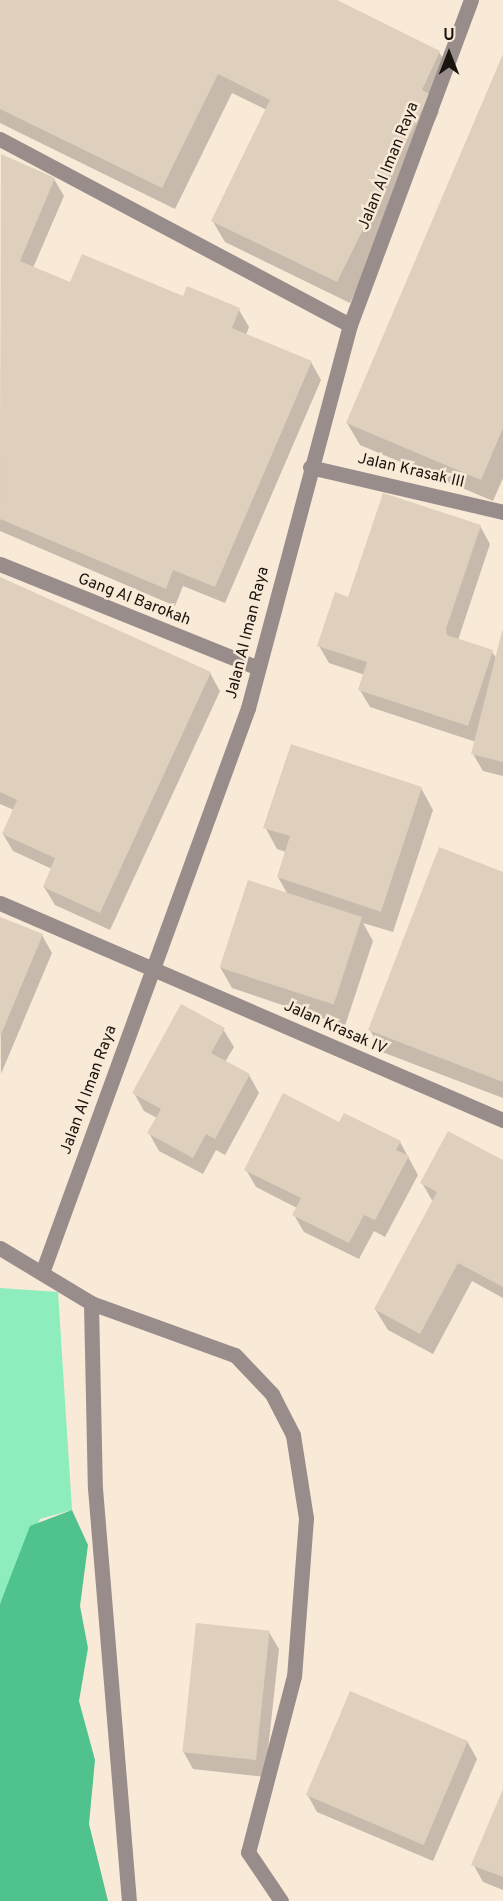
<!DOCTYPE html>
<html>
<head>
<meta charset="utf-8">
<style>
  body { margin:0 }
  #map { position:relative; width:503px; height:1901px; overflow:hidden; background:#f9e9d7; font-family:Overpass,sans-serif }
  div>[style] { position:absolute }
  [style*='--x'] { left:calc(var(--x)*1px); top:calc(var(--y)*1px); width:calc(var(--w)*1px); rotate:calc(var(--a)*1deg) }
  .green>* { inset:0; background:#8dedbd }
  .forest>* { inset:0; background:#4fc28e }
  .shadow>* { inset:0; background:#0003 }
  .building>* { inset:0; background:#dfcfbd; transform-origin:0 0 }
  .minor>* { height:15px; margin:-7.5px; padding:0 7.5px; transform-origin:7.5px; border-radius:7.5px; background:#998d8c }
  span { translate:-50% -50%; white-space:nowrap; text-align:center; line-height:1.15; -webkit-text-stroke:5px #f9e9d7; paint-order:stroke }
  .street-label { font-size:16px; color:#1a140e }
  .north { position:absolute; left:419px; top:24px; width:60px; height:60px; -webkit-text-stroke:4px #f9e9d7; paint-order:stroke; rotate:0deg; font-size:16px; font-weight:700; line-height:24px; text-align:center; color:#1a140e }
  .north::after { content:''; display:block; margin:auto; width:21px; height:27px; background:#1a140e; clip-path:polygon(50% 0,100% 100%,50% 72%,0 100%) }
</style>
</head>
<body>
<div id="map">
  <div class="green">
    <i style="clip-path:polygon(0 1288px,58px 1292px,72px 1510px,40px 1519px,0 1604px)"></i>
  </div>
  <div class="forest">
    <i style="clip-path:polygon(72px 1510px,88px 1545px,80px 1606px,88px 1648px,79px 1701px,95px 1760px,89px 1824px,108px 1901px,0 1901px,0 1604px,30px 1526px)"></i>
  </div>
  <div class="shadow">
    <i style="clip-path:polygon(0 0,334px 0,439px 52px,445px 62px,429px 95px,439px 112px,350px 303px,225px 242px,212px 220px,267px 110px,232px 93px,175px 209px,0 123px)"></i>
    <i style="clip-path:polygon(503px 57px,503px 478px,493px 501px,360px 445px,347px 423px)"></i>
    <i style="clip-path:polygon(2px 156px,54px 179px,64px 196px,33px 268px,69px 283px,239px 310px,249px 327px,246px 335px,311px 362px,321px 380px,225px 603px,183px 586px,175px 606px,0 531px)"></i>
    <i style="clip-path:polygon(480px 526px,490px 544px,458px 640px,492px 652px,497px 659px,503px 634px,503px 776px,483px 771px,473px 754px,476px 742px,370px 707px,360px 690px,365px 675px,329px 663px,319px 646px,349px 599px)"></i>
    <i style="clip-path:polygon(0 579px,210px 673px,220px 691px,110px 930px,55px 905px,44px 887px,52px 869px,13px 851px,3px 834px,14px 810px,0 804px)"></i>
    <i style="clip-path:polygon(421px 788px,433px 810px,393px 932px,363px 923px,373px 941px,345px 1026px,232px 988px,220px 967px,288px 895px,278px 877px,286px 852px,277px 849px,265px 827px)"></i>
    <i style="clip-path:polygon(503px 873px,503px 1098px,382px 1052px,370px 1030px)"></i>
    <i style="clip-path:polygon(0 918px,42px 935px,52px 953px,1px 1074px)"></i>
    <i style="clip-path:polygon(223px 1029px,234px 1047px,225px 1062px,249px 1075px,259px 1093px,225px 1155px,216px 1150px,203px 1174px,159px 1151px,149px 1133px,157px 1118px,144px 1111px,134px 1093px)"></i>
    <i style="clip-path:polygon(340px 1124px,400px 1142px,418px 1175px,385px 1237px,374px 1231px,359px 1259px,304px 1232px,294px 1215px,297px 1208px,256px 1187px,246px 1170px)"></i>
    <i style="clip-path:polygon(503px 1162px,503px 1298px,472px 1281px,433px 1354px,388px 1330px,375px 1309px,433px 1202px,422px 1183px)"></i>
    <i style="clip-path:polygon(269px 1632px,279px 1649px,265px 1777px,193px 1769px,183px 1751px)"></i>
    <i style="clip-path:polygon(467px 1741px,477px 1759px,433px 1861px,317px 1812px,307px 1794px)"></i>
    <i style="clip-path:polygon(503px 1793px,503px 1890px,483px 1882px,473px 1864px)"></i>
  </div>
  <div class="building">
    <i style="clip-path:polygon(0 0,337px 0,440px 51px,422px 90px,430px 94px,337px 282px,211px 221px,270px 100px,218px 74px,162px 188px,0 109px)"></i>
    <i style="clip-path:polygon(503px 54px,503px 428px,481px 480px,346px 423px)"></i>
    <i style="clip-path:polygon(1px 154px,55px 178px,20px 261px,70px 282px,82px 254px,183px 296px,187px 286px,240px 308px,232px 328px,312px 361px,215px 587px,173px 570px,166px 589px,0 519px)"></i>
    <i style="clip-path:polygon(383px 493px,481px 525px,446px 629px,447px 635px,493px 650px,468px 726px,358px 690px,367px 662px,317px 646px,335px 592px,348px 597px)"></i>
    <i style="clip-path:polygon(0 577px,211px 672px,100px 913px,43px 887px,55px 858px,2px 834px,17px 800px,0 792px)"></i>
    <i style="clip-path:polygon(502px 631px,503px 631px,503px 762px,471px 754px)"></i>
    <i style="clip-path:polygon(291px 744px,422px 787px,381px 912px,277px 877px,290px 836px,263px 828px)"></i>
    <i style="clip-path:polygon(439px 847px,503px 872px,503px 1082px,368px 1030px)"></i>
    <i style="left:248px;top:880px;width:120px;height:92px;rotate:18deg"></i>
    <i style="clip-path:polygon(0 917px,43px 934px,0 1037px)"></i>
    <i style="clip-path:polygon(181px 1004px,225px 1028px,211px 1053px,250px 1074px,215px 1139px,206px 1134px,193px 1158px,147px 1133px,161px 1109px,132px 1093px)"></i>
    <i style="clip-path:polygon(283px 1093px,339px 1122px,344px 1113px,401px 1141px,396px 1150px,409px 1156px,375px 1220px,364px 1215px,349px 1243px,292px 1215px,301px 1198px,244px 1170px)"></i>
    <i style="clip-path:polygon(448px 1131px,503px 1160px,503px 1287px,458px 1263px,420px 1334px,374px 1309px,437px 1192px,420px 1183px)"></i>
    <i style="left:196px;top:1623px;width:74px;height:130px;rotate:6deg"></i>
    <i style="left:350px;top:1691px;width:128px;height:113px;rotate:23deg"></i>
    <i style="clip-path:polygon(503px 1789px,503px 1877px,471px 1865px)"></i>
  </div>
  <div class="minor">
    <i style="--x:0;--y:139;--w:396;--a:28"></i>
    <i style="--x:310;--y:467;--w:198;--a:13.1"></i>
    <i style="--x:0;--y:564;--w:276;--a:21.9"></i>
    <i style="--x:0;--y:903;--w:548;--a:23.34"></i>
    <i style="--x:0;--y:1248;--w:106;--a:31.1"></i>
    <i style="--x:91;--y:1303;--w:153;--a:19.9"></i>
    <i style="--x:235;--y:1355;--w:54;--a:46.5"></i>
    <i style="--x:272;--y:1394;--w:46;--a:62.9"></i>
    <i style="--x:293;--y:1435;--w:84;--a:81.1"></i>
    <i style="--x:306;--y:1518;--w:158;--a:94.3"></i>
    <i style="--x:294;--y:1676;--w:182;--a:104.6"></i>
    <i style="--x:248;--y:1852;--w:59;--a:56"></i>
    <i style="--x:43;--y:1270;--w:598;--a:-69.96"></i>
    <i style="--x:248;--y:708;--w:396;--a:-75.1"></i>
    <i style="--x:350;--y:325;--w:347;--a:-69.6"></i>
    <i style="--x:91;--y:1303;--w:185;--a:88.8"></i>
    <i style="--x:95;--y:1488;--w:414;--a:85.3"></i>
  </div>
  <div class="street-label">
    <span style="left:389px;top:166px;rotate:-68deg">Jalan Al Iman Raya</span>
    <span style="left:411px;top:471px;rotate:13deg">Jalan Krasak III</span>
    <span style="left:134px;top:600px;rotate:21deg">Gang Al Barokah</span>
    <span style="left:248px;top:633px;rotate:-76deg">Jalan Al Iman Raya</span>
    <span style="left:335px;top:1028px;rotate:24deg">Jalan Krasak IV</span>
    <span style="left:89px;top:1090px;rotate:-70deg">Jalan Al Iman Raya</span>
  </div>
  <div class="north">U</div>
</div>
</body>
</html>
